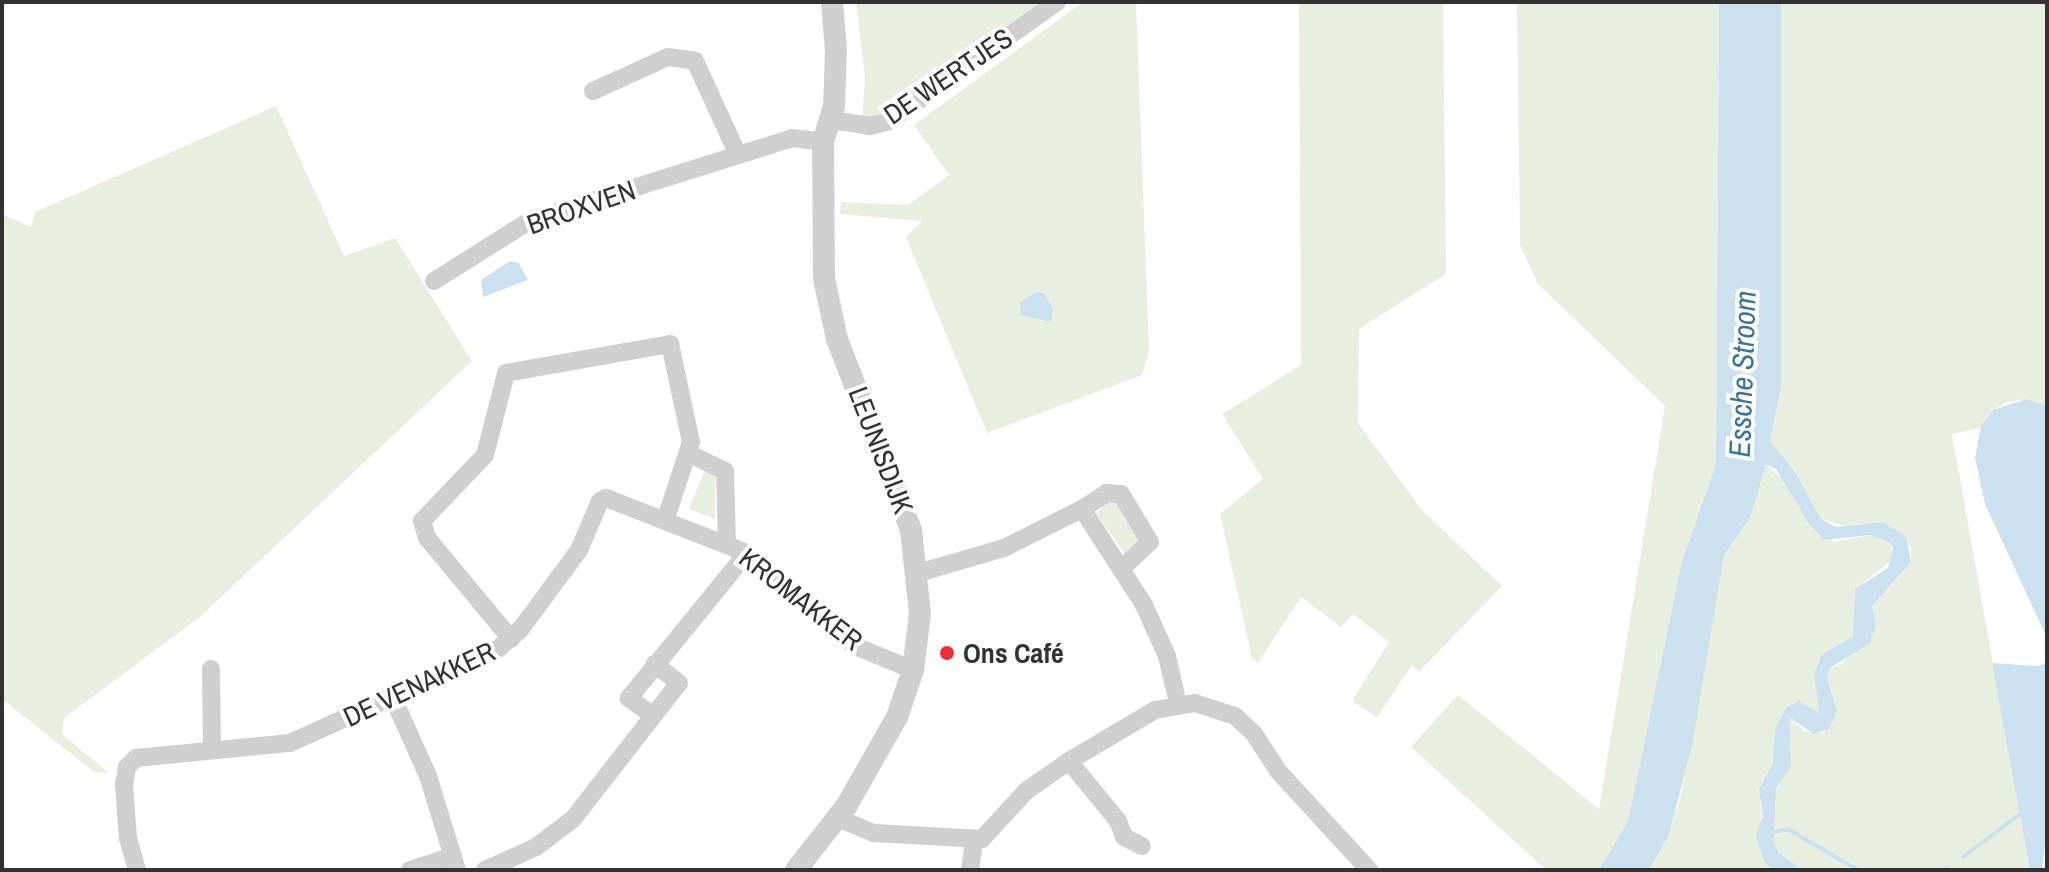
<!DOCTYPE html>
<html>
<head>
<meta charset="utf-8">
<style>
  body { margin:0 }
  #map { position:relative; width:2049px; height:872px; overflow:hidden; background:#fff; font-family:"Archivo Narrow",sans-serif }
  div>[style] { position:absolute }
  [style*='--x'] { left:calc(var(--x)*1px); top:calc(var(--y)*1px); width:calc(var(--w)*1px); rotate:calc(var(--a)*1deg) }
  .green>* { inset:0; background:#e8efe0 }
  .water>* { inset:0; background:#cce1ef }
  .stream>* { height:4px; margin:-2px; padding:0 2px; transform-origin:2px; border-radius:2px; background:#cce1ef }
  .minor>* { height:18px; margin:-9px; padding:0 9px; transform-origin:9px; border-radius:9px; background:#cfcfcf }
  .tertiary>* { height:22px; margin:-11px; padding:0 11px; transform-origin:11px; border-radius:11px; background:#cfcfcf }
  .dots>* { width:22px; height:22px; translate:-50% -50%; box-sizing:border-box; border:4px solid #fff; border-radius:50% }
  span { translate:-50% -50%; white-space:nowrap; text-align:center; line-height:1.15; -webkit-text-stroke:8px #fff; paint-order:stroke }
  .street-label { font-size:28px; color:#323232 }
  .poi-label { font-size:28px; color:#323232; font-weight:700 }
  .left { translate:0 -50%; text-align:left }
  .water-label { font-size:30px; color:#3a739a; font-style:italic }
  .frame { position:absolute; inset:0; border:4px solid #323232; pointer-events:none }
</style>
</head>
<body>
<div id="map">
  <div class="green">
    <i style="clip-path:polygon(856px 2px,1046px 2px,901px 108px,862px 122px,865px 77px)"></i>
    <i style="clip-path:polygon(1083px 2px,1136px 2px,1149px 351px,1142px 375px,987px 433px,906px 237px,922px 221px,840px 214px,841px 202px,908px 205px,949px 175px,914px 125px)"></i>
    <i style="clip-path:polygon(1299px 2px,1443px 2px,1446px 274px,1359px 329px,1358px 423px,1422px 510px,1502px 586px,1419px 672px,1412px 665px,1377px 718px,1352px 701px,1389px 642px,1353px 614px,1341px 627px,1301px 597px,1258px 663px,1252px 659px,1220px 514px,1263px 479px,1222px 414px,1301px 365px)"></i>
    <i style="clip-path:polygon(1517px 2px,1719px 2px,1716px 464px,1681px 565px,1628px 821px,1599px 870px,1546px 870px,1411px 747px,1458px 695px,1599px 809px,1665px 406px,1538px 284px,1520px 245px)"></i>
    <i style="clip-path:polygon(1781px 2px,2047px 2px,2047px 405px,2027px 399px,2008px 402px,1993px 410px,1980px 428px,1952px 434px,2030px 870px,1802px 870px,1779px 853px,1774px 842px,1776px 788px,1791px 767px,1790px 718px,1805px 731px,1824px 733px,1835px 702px,1827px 677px,1830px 668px,1842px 664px,1876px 624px,1872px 608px,1911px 562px,1911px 547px,1819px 518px,1795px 472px,1770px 441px,1781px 388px)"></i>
    <i style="clip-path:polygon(276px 106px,344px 256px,395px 238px,472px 361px,201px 616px,64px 718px,62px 734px,109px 773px,94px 772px,2px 699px,2px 214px,31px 227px,35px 212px)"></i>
    <i style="clip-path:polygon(1766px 465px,1784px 480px,1800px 509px,1834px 542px,1870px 535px,1891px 543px,1893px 559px,1863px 583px,1853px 636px,1821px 655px,1814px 673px,1819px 713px,1786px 708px,1775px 728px,1775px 755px,1760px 799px,1765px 863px,1774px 870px,1649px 870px,1669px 835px,1682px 791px,1724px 555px,1750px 518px)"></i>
    <i style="clip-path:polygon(704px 471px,715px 476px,715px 519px,689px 509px)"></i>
    <i style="clip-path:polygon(1108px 501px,1117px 501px,1142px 538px,1126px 555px,1096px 514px)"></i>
  </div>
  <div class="water">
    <i style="clip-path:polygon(1719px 2px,1781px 2px,1781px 388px,1770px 441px,1795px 472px,1820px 518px,1836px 527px,1883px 522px,1906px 537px,1911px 562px,1872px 607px,1876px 624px,1870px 643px,1830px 668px,1827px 677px,1837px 711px,1829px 729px,1814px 734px,1790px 718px,1791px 767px,1776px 788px,1774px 841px,1779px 853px,1802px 870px,1774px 870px,1765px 863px,1756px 836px,1763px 816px,1759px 790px,1773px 763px,1775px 728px,1786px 708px,1799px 701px,1819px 713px,1814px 673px,1821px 655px,1853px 636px,1855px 589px,1888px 568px,1893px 550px,1891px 543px,1870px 535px,1824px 540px,1809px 524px,1776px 469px,1766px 465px,1750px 518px,1724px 555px,1692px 745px,1669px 835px,1649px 870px,1599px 870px,1628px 821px,1681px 565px,1716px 464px)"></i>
    <i style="clip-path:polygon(510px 261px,519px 263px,528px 280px,483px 297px,481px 280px)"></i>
    <i style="clip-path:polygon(1037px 292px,1044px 293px,1053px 309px,1051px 322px,1021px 315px,1020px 302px)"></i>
    <i style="clip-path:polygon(2026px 399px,2047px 405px,2047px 638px,1985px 504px,1975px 458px,1981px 426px,1993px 410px)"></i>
    <i style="clip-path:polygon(2047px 662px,2047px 829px,2042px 870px,2030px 870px,1992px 663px,2039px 666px)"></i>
  </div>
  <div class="stream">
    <i style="--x:1774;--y:832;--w:14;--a:-12"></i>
    <i style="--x:1788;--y:829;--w:81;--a:30.4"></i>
    <i style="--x:1963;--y:857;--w:71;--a:-37"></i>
    <i style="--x:1944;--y:870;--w:4;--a:-34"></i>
  </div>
  <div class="minor">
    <i style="--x:593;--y:91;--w:82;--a:-24.4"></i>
    <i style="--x:668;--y:57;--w:27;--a:8"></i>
    <i style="--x:695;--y:61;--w:103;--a:65.4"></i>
    <i style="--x:832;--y:120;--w:38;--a:9"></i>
    <i style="--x:870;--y:126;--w:21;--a:-14"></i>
    <i style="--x:890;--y:121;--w:205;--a:-35.5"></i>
    <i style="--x:434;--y:281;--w:115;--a:-32.2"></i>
    <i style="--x:531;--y:220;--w:274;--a:-17.4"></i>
    <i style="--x:792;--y:138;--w:31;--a:7"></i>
    <i style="--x:690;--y:454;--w:39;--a:26"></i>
    <i style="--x:725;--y:471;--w:71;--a:88.4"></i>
    <i style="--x:1082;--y:509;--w:30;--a:-33"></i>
    <i style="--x:1107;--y:493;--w:14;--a:4"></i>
    <i style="--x:1121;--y:494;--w:56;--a:58.9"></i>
    <i style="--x:1150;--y:542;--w:38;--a:137"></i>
    <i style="--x:918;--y:573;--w:90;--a:-16.2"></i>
    <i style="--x:1004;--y:548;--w:87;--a:-26.6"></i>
    <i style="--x:1082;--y:509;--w:114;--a:57.1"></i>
    <i style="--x:1144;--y:605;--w:56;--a:65.7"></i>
    <i style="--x:1167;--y:656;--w:39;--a:77"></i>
    <i style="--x:511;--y:639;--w:131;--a:-129.7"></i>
    <i style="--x:427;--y:538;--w:18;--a:-106"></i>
    <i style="--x:422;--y:521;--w:91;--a:-46.3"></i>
    <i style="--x:485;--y:455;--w:85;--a:-75.6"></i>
    <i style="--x:506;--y:373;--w:167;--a:-10"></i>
    <i style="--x:670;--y:344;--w:100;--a:77.9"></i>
    <i style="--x:691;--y:442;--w:80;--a:108.2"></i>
    <i style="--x:211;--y:669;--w:80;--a:89.3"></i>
    <i style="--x:393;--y:698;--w:85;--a:65.8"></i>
    <i style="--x:428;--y:776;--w:98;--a:72.9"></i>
    <i style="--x:652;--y:715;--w:29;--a:-144"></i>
    <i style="--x:629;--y:698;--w:187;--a:-50.9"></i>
    <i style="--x:1069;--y:761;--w:77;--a:50.8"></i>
    <i style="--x:1118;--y:821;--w:17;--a:69"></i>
    <i style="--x:1124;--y:837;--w:20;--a:27"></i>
    <i style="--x:838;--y:818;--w:39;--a:23"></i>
    <i style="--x:874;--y:833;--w:108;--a:3.2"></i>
    <i style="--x:982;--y:839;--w:65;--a:-47.5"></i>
    <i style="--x:1026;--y:791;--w:52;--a:-34.9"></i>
    <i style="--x:1069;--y:761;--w:100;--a:-30.7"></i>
    <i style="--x:1155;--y:710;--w:41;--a:-9.9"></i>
    <i style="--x:1195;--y:703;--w:42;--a:18"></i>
    <i style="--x:1235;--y:716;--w:26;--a:43"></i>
    <i style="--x:1254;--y:734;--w:45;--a:56.7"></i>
    <i style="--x:1279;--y:772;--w:133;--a:47.4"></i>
    <i style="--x:137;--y:870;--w:33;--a:-106"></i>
    <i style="--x:128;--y:838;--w:53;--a:-94.3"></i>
    <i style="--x:124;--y:785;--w:18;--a:-81"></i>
    <i style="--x:127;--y:767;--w:13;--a:-45"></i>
    <i style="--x:136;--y:758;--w:155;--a:-5.6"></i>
    <i style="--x:290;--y:743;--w:230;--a:-24.4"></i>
    <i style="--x:499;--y:648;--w:28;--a:-41"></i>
    <i style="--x:520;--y:630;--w:99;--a:-53.6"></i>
    <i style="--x:579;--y:550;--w:53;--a:-66.8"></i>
    <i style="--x:600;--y:501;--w:7;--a:-27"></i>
    <i style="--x:606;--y:498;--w:151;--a:21.3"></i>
    <i style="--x:747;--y:553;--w:140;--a:41"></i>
    <i style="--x:853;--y:645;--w:65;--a:22.6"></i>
    <i style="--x:410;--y:870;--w:45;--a:-18"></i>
    <i style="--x:485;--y:870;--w:56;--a:-24.3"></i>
    <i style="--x:536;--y:847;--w:46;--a:-37.1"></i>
    <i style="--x:573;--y:819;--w:172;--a:-52.1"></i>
    <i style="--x:679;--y:683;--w:31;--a:-142"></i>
    <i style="--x:970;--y:870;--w:30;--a:-82"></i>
  </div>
  <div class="tertiary">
    <i style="--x:796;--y:870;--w:83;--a:-51.9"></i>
    <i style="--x:847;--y:805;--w:101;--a:-60.4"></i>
    <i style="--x:897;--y:717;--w:50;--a:-71.2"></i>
    <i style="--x:913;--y:670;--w:56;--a:-82.9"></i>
    <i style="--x:920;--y:614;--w:84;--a:-96.1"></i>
    <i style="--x:911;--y:530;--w:205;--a:-111.2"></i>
    <i style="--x:837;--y:339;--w:61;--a:-102.2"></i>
    <i style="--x:824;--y:279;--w:137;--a:-90.4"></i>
    <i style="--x:823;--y:142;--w:37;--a:-73"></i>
    <i style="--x:834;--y:107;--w:56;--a:-88"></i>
    <i style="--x:836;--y:51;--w:49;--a:-94.7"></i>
  </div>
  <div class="dots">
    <i style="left:947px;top:653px;background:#ee2f39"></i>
  </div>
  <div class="street-label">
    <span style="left:948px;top:76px;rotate:-34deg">DE WERTJES</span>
    <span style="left:581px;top:207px;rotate:-19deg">BROXVEN</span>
    <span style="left:881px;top:450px;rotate:69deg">LEUNISDIJK</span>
    <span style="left:801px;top:599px;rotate:38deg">KROMAKKER</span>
    <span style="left:419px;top:684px;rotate:-25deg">DE VENAKKER</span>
  </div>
  <div class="poi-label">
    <span class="left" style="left:963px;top:653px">Ons Café</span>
  </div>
  <div class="water-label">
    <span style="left:1742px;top:374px;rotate:-88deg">Essche Stroom</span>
  </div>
  <div class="frame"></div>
</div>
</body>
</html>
